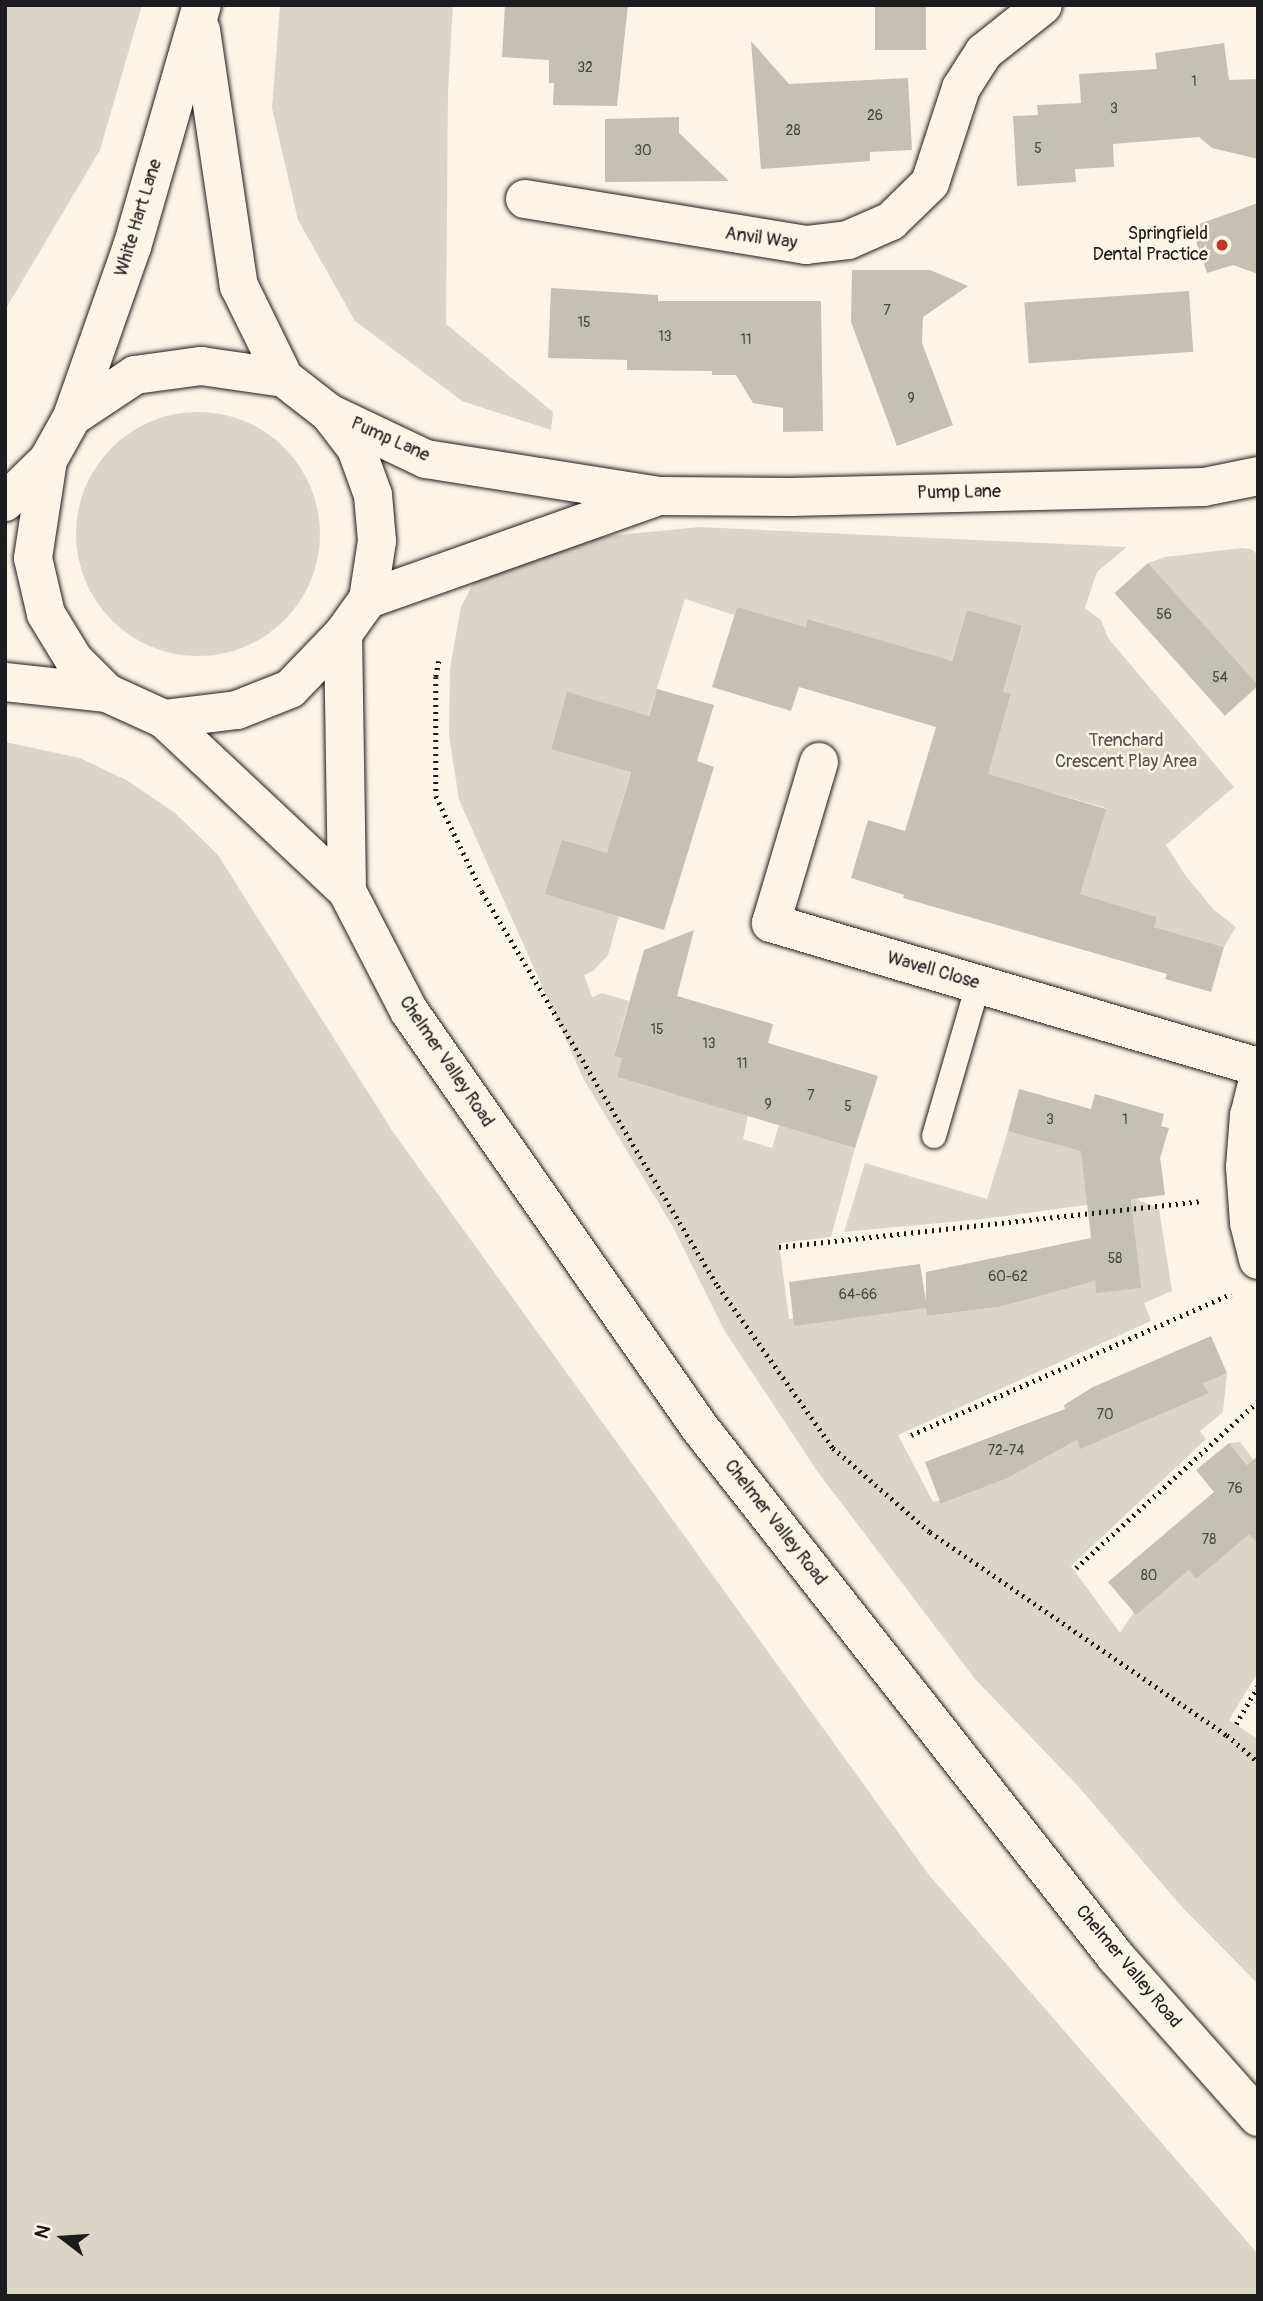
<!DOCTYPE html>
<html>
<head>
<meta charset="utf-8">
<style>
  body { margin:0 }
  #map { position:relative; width:1263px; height:2301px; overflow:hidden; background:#fcf5e5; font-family:Pangolin,sans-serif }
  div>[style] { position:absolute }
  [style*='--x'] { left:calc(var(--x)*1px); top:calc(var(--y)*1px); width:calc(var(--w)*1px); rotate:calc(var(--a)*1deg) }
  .green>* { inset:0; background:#dbd5c8 }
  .round { border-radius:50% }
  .building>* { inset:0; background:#c4c0b3; transform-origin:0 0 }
  .path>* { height:4.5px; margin-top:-2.25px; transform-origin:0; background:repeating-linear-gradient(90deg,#1c1c1c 0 2px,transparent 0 7px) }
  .roads { filter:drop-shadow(0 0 2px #1c1c1c) drop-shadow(0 0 2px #1c1c1c) }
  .service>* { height:24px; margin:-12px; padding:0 12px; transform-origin:12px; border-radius:12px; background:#fcf5e5 }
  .minor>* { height:38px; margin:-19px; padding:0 19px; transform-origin:19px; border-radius:19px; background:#fcf5e5 }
  .tertiary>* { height:38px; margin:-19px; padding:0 19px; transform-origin:19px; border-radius:19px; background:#fcf5e5 }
  .primary>* { height:38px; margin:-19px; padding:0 19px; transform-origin:19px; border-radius:19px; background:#fcf5e5 }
  .dots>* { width:19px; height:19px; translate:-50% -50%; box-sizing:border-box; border:4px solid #fcf5e5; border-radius:50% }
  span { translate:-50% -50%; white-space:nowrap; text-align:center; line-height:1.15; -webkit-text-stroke:5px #fcf5e5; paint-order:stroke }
  .number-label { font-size:14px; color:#464542 }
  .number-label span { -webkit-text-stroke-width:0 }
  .street-label { font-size:18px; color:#1c1c1c }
  .poi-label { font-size:18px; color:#1c1c1c }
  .right { translate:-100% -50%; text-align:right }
  .park-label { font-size:18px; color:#555450 }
  .frame { position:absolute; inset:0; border:7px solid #1c1c1c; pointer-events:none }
  .north { position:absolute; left:28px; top:2203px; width:70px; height:70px; -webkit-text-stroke:5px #fcf5e5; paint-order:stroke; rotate:287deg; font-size:19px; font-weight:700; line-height:28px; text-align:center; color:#1c1c1c }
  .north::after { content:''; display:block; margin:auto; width:24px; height:32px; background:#1c1c1c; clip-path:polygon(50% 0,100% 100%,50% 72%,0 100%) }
</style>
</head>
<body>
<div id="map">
  <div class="green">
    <i style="clip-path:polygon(5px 5px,142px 5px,100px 150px,5px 310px)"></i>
    <i style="clip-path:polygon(280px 5px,453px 5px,448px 90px,446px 324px,553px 412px,551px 430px,462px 401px,355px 321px,298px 220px,272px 108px)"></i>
    <i class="round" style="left:76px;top:412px;width:244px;height:244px"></i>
    <i style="clip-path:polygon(700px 527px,1127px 547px,1097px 572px,1085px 608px,1101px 620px,1108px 638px,1234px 787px,1166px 845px,1185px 875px,1214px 910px,1236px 927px,1224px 947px,1154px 927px,1157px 917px,1056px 887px,1106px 808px,1053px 793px,1034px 860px,967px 842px,1011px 695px,1003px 692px,1022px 627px,967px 610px,948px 673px,946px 660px,809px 619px,806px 627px,737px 607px,734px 615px,685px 599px,641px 739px,567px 693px,551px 748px,616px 767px,634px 760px,618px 815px,622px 905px,608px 955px,593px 971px,584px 975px,592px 997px,602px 993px,629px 1001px,614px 1055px,622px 1058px,617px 1077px,674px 1094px,752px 1095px,743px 1139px,772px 1148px,779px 1125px,855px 1148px,831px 1237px,779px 1243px,789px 1319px,926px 1308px,927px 1316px,999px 1307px,1095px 1281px,1096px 1292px,1140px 1288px,1131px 1199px,983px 1219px,844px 1232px,865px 1163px,987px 1199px,1008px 1131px,1164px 1145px,1160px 1158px,1163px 1180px,1148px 1197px,1136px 1199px,1159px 1209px,1172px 1291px,1144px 1303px,1151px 1321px,898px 1435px,933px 1502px,940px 1500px,942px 1504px,1008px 1478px,1077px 1440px,1080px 1448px,1141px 1410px,1227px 1373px,1223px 1412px,1200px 1431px,1206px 1439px,1071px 1566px,1120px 1633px,1134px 1612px,1136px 1614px,1189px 1570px,1196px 1578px,1249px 1533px,1258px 1544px,1258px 1672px,1229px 1720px,1258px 1739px,1258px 1984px,1182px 1907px,1077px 1785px,975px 1679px,817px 1471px,724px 1330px,673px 1227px,584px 1080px,459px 800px,449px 735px,450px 668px,461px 607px,477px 576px,506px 560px,607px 536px)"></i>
    <i style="clip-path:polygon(1241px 548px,1251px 549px,1258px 555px,1258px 686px,1148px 563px,1165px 557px)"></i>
    <i style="clip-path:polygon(5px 742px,80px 758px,128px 781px,175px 813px,218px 855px,393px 1132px,929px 1875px,1258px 2254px,1258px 2296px,5px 2296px)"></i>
    <i style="clip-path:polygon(1240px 1442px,1258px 1466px,1258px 1477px,1229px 1443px)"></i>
  </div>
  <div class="building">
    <i style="clip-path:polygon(505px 5px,628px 5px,617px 106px,553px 105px,554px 83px,549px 83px,549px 60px,502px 57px)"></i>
    <i style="left:875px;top:5px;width:51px;height:45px"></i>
    <i style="clip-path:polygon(751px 41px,789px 84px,908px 78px,912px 150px,870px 152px,870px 161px,761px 169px)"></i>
    <i style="clip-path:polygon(1224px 43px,1229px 80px,1258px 79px,1258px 159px,1212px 148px,1199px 137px,1113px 144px,1114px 167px,1075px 169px,1076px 182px,1017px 186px,1013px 116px,1038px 115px,1037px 105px,1081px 103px,1079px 74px,1157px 69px,1155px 53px)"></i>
    <i style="clip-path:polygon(679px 117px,679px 133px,729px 181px,605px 182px,605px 119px)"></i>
    <i style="clip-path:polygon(1258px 203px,1258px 274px,1233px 265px,1207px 273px,1191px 227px)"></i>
    <i style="clip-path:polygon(852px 270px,930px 270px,968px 286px,923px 317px,922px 343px,953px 425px,897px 446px,851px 322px)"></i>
    <i style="clip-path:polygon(551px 288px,658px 295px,658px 301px,821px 301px,823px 431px,783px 432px,783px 408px,753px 403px,736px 375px,712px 375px,712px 371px,627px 370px,627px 360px,548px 358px)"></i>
    <i style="left:1189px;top:291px;width:61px;height:165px;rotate:86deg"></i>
    <i style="left:1148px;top:563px;width:165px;height:45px;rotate:48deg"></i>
    <i style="clip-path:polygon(737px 607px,806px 627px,808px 619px,952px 661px,967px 610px,1022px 626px,1003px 692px,1011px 694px,988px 774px,1106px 809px,1080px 894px,1157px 917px,1154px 927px,1224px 947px,1211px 992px,1165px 979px,1167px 974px,903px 898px,904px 895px,851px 878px,868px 820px,905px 831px,936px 727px,799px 687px,791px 711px,712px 687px)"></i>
    <i style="clip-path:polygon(657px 689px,714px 705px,697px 761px,714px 767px,664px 930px,545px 894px,562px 840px,607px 853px,631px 772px,551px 749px,567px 692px,649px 716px)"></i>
    <i style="clip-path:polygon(694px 930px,677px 996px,773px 1024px,768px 1043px,878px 1076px,855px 1148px,617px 1077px,622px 1058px,614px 1056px,644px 950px)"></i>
    <i style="clip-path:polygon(1019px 1089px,1091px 1109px,1095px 1094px,1164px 1114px,1161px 1126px,1169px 1128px,1160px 1158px,1165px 1195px,1131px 1199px,1141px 1288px,1096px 1293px,1095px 1281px,999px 1307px,927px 1316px,926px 1308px,794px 1326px,789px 1282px,920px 1264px,926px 1301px,926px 1272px,1091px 1238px,1081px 1151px,1008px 1131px)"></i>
    <i style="clip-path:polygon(1211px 1336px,1227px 1373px,1202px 1384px,1209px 1393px,1080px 1449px,1077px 1440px,1008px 1478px,941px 1504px,925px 1462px,1065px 1409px,1064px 1405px,1093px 1387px)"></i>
    <i style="clip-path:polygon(1229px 1443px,1247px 1465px,1258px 1456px,1258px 1544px,1249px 1534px,1196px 1579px,1189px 1570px,1136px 1615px,1108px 1582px,1214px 1492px,1196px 1470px)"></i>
  </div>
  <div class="path">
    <i style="--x:439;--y:661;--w:16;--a:101"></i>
    <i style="--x:436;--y:677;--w:119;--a:90"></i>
    <i style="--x:436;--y:796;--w:106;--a:64.4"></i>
    <i style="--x:482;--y:892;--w:459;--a:59.1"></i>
    <i style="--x:718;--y:1286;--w:199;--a:54.6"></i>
    <i style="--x:833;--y:1448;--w:128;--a:40.9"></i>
    <i style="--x:930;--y:1532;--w:360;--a:34.4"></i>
    <i style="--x:1227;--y:1735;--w:41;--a:41.1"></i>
    <i style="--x:779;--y:1247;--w:426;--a:-6.2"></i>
    <i style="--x:911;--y:1435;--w:350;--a:-23.8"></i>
    <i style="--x:1076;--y:1568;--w:247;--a:-42.5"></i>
    <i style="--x:1236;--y:1724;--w:44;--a:-59.9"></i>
  </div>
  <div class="roads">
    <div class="service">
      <i style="--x:934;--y:1136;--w:157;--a:-73.8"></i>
    </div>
    <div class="minor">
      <i style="--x:525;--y:199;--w:285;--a:9.3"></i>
      <i style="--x:806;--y:245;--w:42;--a:-6.8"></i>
      <i style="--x:848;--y:240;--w:47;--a:-23.8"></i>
      <i style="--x:891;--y:221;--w:54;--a:-44.3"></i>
      <i style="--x:930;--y:183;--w:100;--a:-71.9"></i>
      <i style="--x:961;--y:88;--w:43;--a:-57.4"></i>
      <i style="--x:984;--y:52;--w:75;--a:-38.5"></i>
      <i style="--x:819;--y:762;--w:168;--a:106.6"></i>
      <i style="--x:771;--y:923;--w:508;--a:16.47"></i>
      <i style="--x:1258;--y:1080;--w:36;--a:104"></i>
      <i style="--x:1249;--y:1115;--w:52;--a:94.4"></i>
      <i style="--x:1245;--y:1167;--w:56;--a:85.9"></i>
      <i style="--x:1249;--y:1223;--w:38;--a:76"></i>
    </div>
    <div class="tertiary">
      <i style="--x:201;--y:30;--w:259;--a:81.6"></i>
      <i style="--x:239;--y:286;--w:102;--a:63.9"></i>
      <i style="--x:329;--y:413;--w:107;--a:25.4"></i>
      <i style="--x:426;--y:459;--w:236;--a:9"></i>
      <i style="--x:659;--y:496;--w:132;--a:0.4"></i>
      <i style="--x:791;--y:497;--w:413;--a:-1.4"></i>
      <i style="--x:1204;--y:487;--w:55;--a:-11.5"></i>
      <i style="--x:72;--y:417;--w:180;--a:-70.6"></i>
      <i style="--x:132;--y:247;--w:252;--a:-73.9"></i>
      <i style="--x:368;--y:599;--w:303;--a:-19.5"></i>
    </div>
    <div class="primary">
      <i style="--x:201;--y:366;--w:84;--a:8.2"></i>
      <i style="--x:284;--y:378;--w:57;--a:37.9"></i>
      <i style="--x:329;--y:413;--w:44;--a:52.4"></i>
      <i style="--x:356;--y:448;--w:50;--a:70.1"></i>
      <i style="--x:373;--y:495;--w:46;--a:85"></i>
      <i style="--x:377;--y:541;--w:59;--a:98.8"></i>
      <i style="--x:368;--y:599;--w:43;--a:125.5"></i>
      <i style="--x:343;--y:634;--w:76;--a:133.9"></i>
      <i style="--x:290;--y:689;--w:57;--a:158.4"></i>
      <i style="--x:237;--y:710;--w:74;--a:173"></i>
      <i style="--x:164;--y:719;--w:63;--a:-155.5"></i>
      <i style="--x:107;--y:693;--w:47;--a:-135"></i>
      <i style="--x:74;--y:660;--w:54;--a:-121.3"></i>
      <i style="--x:46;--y:614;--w:57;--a:-103.1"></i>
      <i style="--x:33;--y:558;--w:99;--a:-81.3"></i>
      <i style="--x:48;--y:460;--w:49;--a:-60.8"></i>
      <i style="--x:72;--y:417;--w:76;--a:-33.7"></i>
      <i style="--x:135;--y:375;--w:67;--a:-7.8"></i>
      <i style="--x:5;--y:502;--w:60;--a:-44.3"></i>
      <i style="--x:343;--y:634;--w:257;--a:89.1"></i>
      <i style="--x:5;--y:682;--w:103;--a:6.2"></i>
      <i style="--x:164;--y:719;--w:251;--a:43.2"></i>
      <i style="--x:347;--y:891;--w:135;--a:62.7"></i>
      <i style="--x:409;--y:1011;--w:508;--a:55.09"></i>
      <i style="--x:700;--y:1428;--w:673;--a:51.82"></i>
      <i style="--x:1116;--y:1957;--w:214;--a:48.4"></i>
    </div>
  </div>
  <div class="dots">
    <i style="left:1222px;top:245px;background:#c8321e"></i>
  </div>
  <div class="number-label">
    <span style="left:585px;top:68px">32</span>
    <span style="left:1194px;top:82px">1</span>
    <span style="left:1114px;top:109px">3</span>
    <span style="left:875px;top:116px">26</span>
    <span style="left:793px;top:131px">28</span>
    <span style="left:1038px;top:149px">5</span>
    <span style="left:643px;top:151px">30</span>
    <span style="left:887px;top:311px">7</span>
    <span style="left:584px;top:323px">15</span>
    <span style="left:665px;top:337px">13</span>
    <span style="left:746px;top:340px">11</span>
    <span style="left:911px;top:399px">9</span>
    <span style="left:1164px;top:615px">56</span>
    <span style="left:1220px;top:678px">54</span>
    <span style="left:657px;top:1030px">15</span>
    <span style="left:709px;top:1044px">13</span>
    <span style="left:742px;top:1064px">11</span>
    <span style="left:811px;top:1096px">7</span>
    <span style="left:768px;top:1105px">9</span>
    <span style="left:848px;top:1107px">5</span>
    <span style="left:1050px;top:1120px">3</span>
    <span style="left:1125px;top:1120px">1</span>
    <span style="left:1115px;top:1259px">58</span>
    <span style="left:1008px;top:1277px">60-62</span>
    <span style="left:858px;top:1295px">64-66</span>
    <span style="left:1105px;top:1415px">70</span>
    <span style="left:1006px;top:1451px">72-74</span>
    <span style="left:1235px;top:1489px">76</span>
    <span style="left:1209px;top:1540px">78</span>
    <span style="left:1149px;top:1576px">80</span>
  </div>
  <div class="street-label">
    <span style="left:139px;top:218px;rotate:-73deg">White Hart Lane</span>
    <span style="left:761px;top:239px;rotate:8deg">Anvil Way</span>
    <span style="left:390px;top:440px;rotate:24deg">Pump Lane</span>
    <span style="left:959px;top:493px;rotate:-1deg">Pump Lane</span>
    <span style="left:933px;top:971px;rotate:16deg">Wavell Close</span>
    <span style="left:446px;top:1062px;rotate:56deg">Chelmer Valley Road</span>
    <span style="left:775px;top:1523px;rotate:52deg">Chelmer Valley Road</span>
    <span style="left:1128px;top:1967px;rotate:50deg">Chelmer Valley Road</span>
  </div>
  <div class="poi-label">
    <span class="right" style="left:1208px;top:245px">Springfield<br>Dental Practice</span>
  </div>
  <div class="park-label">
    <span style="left:1126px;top:752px">Trenchard<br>Crescent Play Area</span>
  </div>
  <div class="frame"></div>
  <div class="north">N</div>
</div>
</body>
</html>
